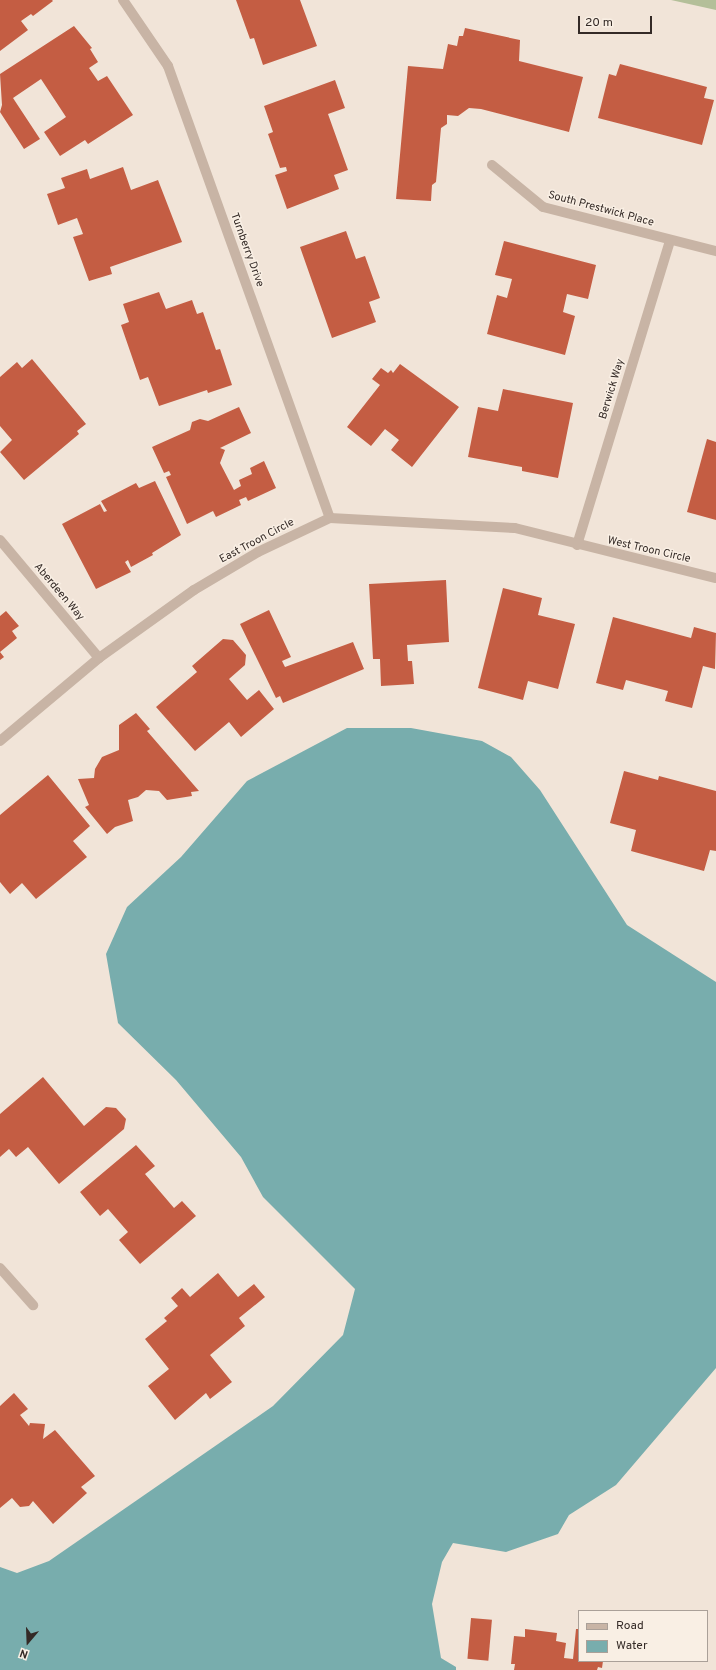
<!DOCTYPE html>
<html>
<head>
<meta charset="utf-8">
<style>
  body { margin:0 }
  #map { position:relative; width:716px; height:1670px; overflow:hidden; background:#f1e4d8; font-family:Overpass,sans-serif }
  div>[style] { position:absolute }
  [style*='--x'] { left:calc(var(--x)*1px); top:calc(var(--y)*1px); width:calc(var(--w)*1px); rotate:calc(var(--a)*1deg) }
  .green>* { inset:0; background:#b4bf99 }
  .water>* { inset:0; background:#78adad }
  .building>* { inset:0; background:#c45d43; transform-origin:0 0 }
  .minor>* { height:10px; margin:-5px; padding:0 5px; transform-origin:5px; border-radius:5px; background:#c8b4a5 }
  span { translate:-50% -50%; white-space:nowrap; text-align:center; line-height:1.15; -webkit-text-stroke:3px #f9efe4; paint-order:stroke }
  .street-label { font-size:11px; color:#342a26 }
  .legend { position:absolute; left:578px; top:1610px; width:130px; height:52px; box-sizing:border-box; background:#f9efe4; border:1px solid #aaa098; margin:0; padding:5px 7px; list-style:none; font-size:12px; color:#342a26 }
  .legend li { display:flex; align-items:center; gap:8px; height:20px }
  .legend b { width:20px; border:1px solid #aaa098 }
  .north { position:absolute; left:8px; top:1622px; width:40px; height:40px; -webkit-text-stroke:3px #f9efe4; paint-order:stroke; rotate:199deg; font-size:11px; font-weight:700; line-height:16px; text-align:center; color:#342a26 }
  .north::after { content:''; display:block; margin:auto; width:14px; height:18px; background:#342a26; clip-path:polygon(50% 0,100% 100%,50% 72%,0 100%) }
  .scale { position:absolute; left:578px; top:16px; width:74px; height:18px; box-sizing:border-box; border:2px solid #342a26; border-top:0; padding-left:5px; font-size:12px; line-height:14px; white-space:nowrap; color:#342a26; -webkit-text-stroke:3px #f9efe4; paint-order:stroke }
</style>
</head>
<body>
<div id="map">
  <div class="green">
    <i style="clip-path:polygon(671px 0,716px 0,716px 10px)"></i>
  </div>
  <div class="water">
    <i style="clip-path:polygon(347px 728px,411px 728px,482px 741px,511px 757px,540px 790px,627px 925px,716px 982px,716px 1368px,616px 1485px,569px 1515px,558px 1534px,506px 1552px,453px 1543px,442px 1562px,432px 1604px,441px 1658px,456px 1667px,456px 1670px,0 1670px,0 1567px,17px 1573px,49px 1561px,273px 1406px,343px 1335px,355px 1289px,263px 1197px,241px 1157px,176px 1080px,118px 1023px,106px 954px,127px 907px,181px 857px,247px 781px)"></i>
  </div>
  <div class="building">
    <i style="clip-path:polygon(0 0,52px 0,53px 1px,33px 16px,31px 14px,21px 21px,28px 30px,0 51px)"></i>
    <i style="clip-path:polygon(236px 0,300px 0,317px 46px,263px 65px,254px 38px,250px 39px)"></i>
    <i style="clip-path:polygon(74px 26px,92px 48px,90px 49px,98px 62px,89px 68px,98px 81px,107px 76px,133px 115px,88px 144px,85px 140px,60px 156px,44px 132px,66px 117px,41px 79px,13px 98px,40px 139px,24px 149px,0 112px,2px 105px,0 74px)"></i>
    <i style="clip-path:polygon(465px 28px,520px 40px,519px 61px,583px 77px,569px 132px,481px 109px,469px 108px,458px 116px,447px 115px,447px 124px,441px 128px,436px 182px,432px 185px,431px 201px,396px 199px,408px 66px,443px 69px,448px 44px,457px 46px,459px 36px,463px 36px)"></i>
    <i style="clip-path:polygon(620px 64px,707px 87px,704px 98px,714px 100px,702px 145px,598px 118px,609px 74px,616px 76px)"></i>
    <i style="clip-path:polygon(335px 80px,345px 108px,328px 114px,348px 170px,334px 175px,339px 189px,287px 209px,275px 175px,287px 171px,286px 167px,280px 168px,268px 134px,273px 132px,264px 106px)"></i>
    <i style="clip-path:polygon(123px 167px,131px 190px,158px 180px,182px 242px,110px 267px,112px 274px,89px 281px,73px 237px,83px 234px,77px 218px,58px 225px,47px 194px,65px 188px,61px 178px,87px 169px,90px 179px)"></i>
    <i style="clip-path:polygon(346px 231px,356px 259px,365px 256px,380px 298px,369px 302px,376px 322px,332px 338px,300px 247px)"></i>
    <i style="clip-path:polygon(504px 241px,596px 265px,588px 299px,567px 294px,563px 312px,575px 316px,565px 355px,487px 334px,497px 295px,507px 298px,512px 279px,495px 275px)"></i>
    <i style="clip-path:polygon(159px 292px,166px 309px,192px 300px,197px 314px,203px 312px,216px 350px,220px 349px,232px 385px,208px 393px,207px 390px,159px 406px,148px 377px,140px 380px,121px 325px,129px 322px,123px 304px)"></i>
    <i style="clip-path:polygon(32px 359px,86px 424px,77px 431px,79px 434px,24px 480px,0 452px,12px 440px,0 426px,0 377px,17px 362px,22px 368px)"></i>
    <i style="clip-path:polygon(400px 364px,459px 407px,412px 467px,391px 450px,399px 440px,385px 429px,371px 446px,347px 427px,380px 385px,372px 379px,381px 368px,388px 373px,391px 370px,393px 373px)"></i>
    <i style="clip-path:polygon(503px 389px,573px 403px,558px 478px,522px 471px,522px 467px,468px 457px,478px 407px,498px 411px)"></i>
    <i style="clip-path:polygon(239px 407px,251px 433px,220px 448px,225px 450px,220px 463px,234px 490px,241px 486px,239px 480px,252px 474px,250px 468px,264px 461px,276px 488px,248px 501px,246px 497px,239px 500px,241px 505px,216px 517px,213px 511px,187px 524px,166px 477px,171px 475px,169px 471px,164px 473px,152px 447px,190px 430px,192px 422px,200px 419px,208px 421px)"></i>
    <i style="clip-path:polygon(707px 439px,716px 442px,716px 520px,687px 512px)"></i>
    <i style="clip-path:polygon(155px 481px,181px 535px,152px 553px,153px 555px,131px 567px,128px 560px,125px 562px,131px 572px,96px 589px,62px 524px,100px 504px,104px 512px,107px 511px,101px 501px,136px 483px,139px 488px)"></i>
    <i style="clip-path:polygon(446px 580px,449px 642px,407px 645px,408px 661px,412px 661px,414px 684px,381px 686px,380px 659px,373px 659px,369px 584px)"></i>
    <i style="clip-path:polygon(503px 588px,542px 598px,538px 615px,575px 624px,558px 689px,528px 681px,523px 700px,478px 688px)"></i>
    <i style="clip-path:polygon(269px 610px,291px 657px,282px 661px,285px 667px,353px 642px,364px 669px,283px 703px,280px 696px,276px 698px,240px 624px)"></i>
    <i style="clip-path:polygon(6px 611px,19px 626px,12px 631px,17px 638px,0 652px,4px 657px,0 660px,0 616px)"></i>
    <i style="clip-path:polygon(613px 617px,691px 638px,694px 627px,716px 633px,715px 669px,703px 666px,692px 708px,665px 701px,668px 691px,626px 680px,623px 690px,596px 683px)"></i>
    <i style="clip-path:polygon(223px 639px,233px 640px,246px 655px,245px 665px,229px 679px,247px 700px,259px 690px,274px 709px,241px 737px,229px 722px,195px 751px,156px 707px,197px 672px,192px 666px)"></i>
    <i style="clip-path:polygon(136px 713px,150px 729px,147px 731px,199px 791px,191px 792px,192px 796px,167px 800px,159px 791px,146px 790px,138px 797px,128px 800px,133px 821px,115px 827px,107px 834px,85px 807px,89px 805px,78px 779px,94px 778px,95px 769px,102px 757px,119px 750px,119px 725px)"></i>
    <i style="clip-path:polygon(624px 771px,658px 780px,659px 776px,716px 791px,716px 851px,710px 850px,704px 871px,631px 851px,636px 830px,610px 823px)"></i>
    <i style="clip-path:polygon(48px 775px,90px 826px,73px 841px,87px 857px,36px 899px,22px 883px,10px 894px,0 882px,0 815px)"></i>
    <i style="clip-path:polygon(43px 1077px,84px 1126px,106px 1107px,116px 1108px,126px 1119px,124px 1129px,59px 1184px,28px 1147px,16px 1157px,9px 1149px,0 1157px,0 1114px)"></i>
    <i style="clip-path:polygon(136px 1145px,155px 1166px,145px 1174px,174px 1208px,182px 1201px,196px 1216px,140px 1264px,119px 1240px,128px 1232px,108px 1209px,100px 1216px,80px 1192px)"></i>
    <i style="clip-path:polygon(218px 1273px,238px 1297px,254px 1284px,265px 1297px,239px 1318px,245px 1326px,210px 1355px,232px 1382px,210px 1399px,206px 1393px,175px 1420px,148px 1386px,169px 1369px,145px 1339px,167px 1321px,164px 1318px,178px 1306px,171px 1298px,182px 1288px,190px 1297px)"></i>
    <i style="clip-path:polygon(14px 1393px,28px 1409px,20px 1415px,29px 1426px,30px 1423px,45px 1424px,43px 1439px,55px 1430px,95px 1476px,81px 1487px,87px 1493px,53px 1524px,33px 1501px,29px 1506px,20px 1507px,12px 1498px,0 1508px,0 1406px)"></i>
    <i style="left:471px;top:1618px;width:21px;height:41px;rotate:5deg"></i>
    <i style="clip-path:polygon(525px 1629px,557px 1633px,556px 1641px,566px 1643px,564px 1658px,573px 1659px,576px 1629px,579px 1629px,579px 1661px,603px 1661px,602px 1668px,598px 1667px,597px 1670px,514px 1670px,515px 1664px,511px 1664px,514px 1636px,525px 1637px)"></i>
  </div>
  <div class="minor">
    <i style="--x:123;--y:0;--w:80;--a:55.7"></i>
    <i style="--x:168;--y:66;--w:480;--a:70.3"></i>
    <i style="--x:492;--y:165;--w:66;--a:39.5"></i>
    <i style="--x:543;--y:207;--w:179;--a:14.3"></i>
    <i style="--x:0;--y:540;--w:154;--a:50"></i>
    <i style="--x:577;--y:545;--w:319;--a:-73"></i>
    <i style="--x:0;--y:741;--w:129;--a:-40"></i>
    <i style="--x:99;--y:658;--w:117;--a:-35.6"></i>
    <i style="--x:194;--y:590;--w:74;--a:-30.7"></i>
    <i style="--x:258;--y:552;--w:80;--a:-25.3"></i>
    <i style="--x:330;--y:518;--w:185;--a:3.1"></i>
    <i style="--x:515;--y:528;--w:207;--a:14"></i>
    <i style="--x:0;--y:1268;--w:50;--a:48.3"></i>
  </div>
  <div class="street-label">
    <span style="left:601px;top:209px;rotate:15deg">South Prestwick Place</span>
    <span style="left:247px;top:250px;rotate:70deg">Turnberry Drive</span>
    <span style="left:612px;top:389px;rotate:-73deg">Berwick Way</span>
    <span style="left:257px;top:541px;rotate:-28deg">East Troon Circle</span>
    <span style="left:649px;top:550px;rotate:13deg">West Troon Circle</span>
    <span style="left:59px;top:592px;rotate:50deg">Aberdeen Way</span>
  </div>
  <ul class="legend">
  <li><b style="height:5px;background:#c8b4a5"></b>Road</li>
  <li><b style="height:11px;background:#78adad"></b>Water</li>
  </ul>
  <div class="north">N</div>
  <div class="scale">20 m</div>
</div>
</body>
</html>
